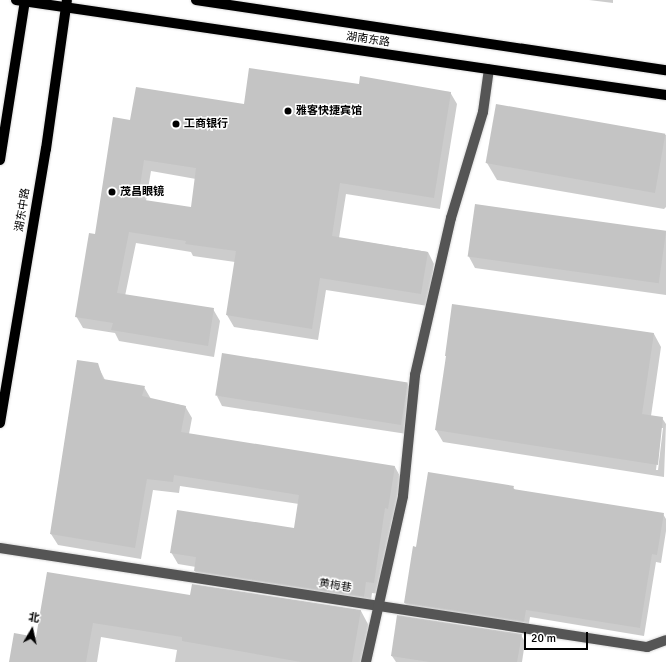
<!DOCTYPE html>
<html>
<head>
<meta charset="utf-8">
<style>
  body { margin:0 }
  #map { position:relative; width:666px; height:662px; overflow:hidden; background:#fff; font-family:Signika,"Noto Sans SC",sans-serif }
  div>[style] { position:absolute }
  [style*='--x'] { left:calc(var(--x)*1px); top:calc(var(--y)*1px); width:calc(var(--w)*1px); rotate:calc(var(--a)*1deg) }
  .shadow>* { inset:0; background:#0003 }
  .building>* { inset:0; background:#c4c4c4; transform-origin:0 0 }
  .roads { filter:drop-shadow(0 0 1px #dbdbdb) drop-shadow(0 0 1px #dbdbdb) }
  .minor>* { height:10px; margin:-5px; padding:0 5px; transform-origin:5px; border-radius:5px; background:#555 }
  .major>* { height:10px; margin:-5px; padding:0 5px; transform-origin:5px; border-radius:5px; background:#000 }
  .dots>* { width:11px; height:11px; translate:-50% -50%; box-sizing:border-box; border:2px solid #fff; border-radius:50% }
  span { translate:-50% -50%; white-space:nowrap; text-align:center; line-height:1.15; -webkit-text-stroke:3px #fff; paint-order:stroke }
  .street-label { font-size:11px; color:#000 }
  .poi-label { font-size:11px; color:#000; font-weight:700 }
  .left { translate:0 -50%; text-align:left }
  .north { position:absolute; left:12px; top:610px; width:40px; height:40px; -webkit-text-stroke:3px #fff; paint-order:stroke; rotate:9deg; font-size:11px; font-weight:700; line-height:16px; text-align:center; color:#000 }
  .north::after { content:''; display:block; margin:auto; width:14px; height:18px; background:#000; clip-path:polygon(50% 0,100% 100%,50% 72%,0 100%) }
  .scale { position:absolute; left:524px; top:632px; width:64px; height:18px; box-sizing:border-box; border:2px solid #000; border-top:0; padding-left:5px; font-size:12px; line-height:14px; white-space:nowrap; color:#000; -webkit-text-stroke:3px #fff; paint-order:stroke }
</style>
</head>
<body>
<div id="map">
  <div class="shadow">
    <i style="clip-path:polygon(589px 0,613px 0,613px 3px)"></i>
    <i style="clip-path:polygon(evenodd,360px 85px,450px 92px,457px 104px,440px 209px,346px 194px,339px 238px,428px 252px,434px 264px,428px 306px,326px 290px,318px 340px,234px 327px,227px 315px,235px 262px,193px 256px,191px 252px,136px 243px,125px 296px,213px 309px,220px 321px,214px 357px,119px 341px,115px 333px,83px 328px,76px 316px,96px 235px,131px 121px,245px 105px,360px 85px,151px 171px,196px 179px,192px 208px,146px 201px,151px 171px)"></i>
    <i style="clip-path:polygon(497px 106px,666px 135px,666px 207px,664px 209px,497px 180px,487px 163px)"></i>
    <i style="clip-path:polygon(666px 232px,666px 295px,475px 268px,468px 255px)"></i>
    <i style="clip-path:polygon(evenodd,654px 334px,661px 347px,651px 416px,662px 418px,666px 424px,664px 477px,443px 442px,436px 430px,447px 358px,446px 356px,654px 334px,661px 428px,663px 428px,658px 470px,656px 470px,661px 428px)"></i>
    <i style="clip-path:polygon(97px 364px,105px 380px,144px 387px,151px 399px,185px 406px,192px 418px,189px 434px,395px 467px,401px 478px,395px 520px,392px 519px,380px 594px,372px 593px,370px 608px,201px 582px,195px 571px,196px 567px,178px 564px,171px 552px,295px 529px,299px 504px,180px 486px,179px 493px,153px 490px,141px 559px,58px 545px,51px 534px)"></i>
    <i style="clip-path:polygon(407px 383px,413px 392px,407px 434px,222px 406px,217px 396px)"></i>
    <i style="clip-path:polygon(513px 487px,515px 490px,663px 514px,666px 519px,666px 531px,661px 563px,656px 562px,644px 636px,530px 617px,528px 629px,410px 611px,405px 603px,417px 548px)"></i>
    <i style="clip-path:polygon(190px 596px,361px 611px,369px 626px,363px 662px,175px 662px,177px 650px,101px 637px,97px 662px,10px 662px,37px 638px)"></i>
    <i style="clip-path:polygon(521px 635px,525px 642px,522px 662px,396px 662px,392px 656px)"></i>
  </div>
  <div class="building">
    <i style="clip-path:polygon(evenodd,249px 68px,359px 84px,360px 76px,451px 92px,434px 198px,340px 183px,332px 236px,428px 252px,421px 294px,320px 278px,312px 329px,226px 315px,236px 251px,185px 244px,186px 241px,129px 232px,117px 293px,214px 308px,208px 346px,111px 330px,113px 323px,75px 317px,89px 233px,95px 234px,113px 117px,130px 120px,136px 87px,244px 104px,249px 68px,144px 160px,196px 168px,191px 207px,138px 199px,144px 160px)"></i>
    <i style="left:496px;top:104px;width:172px;height:60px;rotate:10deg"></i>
    <i style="left:475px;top:204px;width:193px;height:53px;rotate:8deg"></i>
    <i style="clip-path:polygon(452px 304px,654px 333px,642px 414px,663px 417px,658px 465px,435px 430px,446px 356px,445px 356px)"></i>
    <i style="left:222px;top:353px;width:188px;height:43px;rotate:9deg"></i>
    <i style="clip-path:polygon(77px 360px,98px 363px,103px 379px,145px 386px,142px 396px,186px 406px,181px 432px,395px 466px,388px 509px,385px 508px,374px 583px,366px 582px,364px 597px,194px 571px,196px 557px,170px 553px,177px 510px,294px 528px,299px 495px,174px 475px,173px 482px,147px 479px,135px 548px,50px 534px)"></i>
    <i style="clip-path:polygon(428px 472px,514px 486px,513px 489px,664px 513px,657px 555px,652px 554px,640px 628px,526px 610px,524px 622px,404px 603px,413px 546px,416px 547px)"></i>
    <i style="clip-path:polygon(47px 572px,190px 595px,192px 584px,361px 610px,352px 662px,301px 662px,182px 641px,182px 637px,93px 623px,86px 662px,9px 662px,14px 633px,36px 637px)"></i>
    <i style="clip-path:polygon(397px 615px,522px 634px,517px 662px,430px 662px,391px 656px)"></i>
  </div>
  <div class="roads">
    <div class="minor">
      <i style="--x:0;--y:548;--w:655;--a:8.7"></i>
      <i style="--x:647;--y:647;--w:20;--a:-20"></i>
      <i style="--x:366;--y:662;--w:170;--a:-77.4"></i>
      <i style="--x:403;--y:496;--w:122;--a:-84.3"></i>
      <i style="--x:415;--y:375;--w:161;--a:-77.1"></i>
      <i style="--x:451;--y:218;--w:111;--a:-73.2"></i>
      <i style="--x:483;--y:112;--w:43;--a:-82.1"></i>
    </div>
    <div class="major">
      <i style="--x:16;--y:0;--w:657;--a:8.32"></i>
      <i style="--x:196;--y:0;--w:475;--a:8.5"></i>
      <i style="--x:0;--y:160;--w:162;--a:-81.1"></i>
      <i style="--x:0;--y:423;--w:278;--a:-80.5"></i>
      <i style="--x:46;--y:149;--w:150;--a:-82"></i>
    </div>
  </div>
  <div class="dots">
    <i style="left:288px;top:111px;background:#000"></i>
    <i style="left:176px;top:124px;background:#000"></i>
    <i style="left:112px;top:192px;background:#000"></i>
  </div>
  <div class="street-label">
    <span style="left:368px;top:40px;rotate:8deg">湖南东路</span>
    <span style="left:23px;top:210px;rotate:-81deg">湖东中路</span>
    <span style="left:335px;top:586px;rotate:9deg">黄梅巷</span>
  </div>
  <div class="poi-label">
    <span class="left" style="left:296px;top:111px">雅客快捷宾馆</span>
    <span class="left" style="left:184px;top:124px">工商银行</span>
    <span class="left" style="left:120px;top:192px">茂昌眼镜</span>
  </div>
  <div class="north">北</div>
  <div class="scale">20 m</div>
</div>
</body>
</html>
